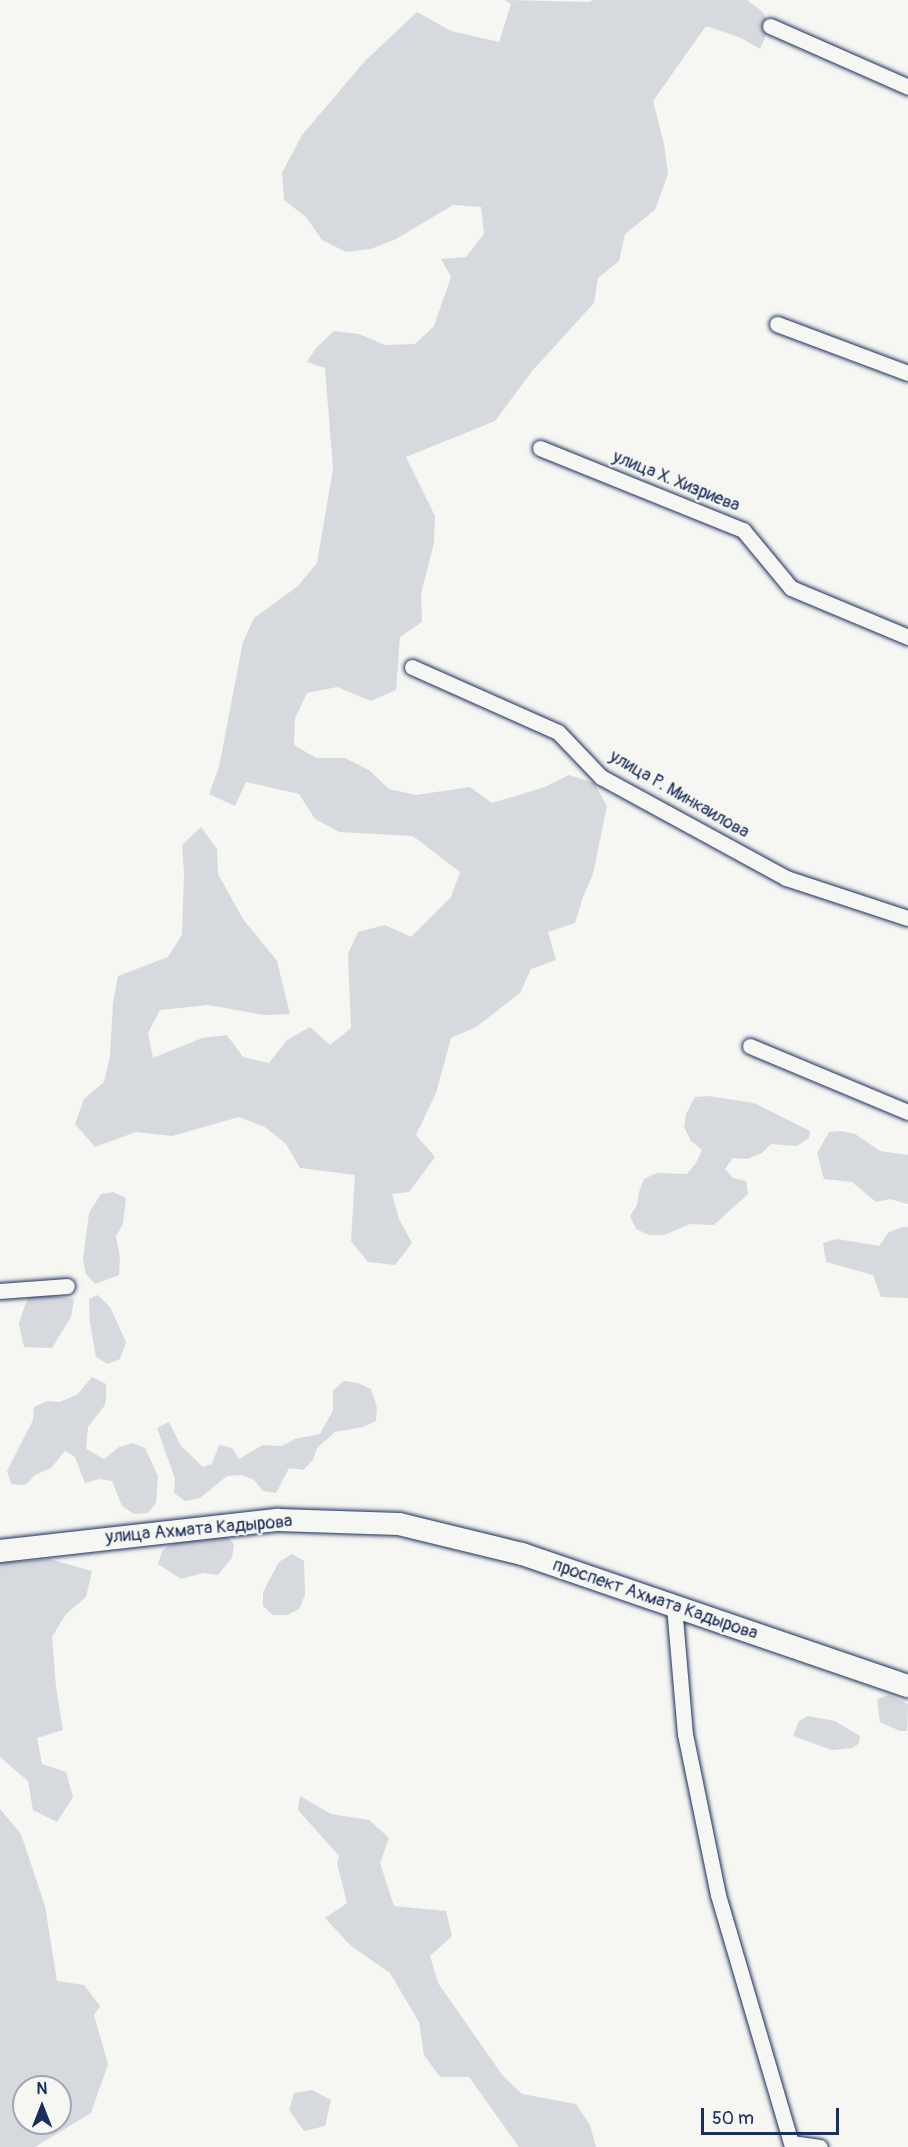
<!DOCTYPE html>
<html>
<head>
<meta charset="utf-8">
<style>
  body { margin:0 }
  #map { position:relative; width:908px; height:2147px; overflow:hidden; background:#f6f6f2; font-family:Pangolin,sans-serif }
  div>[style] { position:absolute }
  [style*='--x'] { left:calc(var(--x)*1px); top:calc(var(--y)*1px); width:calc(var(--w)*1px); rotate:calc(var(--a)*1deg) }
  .green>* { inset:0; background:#d6d9dd }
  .roads { filter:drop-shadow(0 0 2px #1b2f5e) drop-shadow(0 0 2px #1b2f5e) }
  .street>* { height:15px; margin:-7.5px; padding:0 7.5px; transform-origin:7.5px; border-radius:7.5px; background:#f6f6f2 }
  .secondary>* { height:22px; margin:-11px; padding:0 11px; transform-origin:11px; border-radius:11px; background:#f6f6f2 }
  span { translate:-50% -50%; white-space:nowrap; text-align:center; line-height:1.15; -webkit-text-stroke:4.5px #f6f6f2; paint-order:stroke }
  .street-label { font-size:18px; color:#1b2f5e }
  .north { position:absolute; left:12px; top:2075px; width:60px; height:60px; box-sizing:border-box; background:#f6f6f2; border:2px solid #9ea6b7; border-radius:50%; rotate:0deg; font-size:16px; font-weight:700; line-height:24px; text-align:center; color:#1b2f5e }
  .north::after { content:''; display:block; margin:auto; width:21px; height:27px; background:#1b2f5e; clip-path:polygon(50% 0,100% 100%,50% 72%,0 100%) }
  .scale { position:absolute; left:701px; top:2108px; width:138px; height:27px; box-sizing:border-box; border:3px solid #1b2f5e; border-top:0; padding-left:8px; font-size:18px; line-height:21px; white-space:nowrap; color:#1b2f5e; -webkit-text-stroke:4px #f6f6f2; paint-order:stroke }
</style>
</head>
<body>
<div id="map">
  <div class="green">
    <i style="clip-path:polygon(505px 0,588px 2px,594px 0,747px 0,763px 12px,770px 26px,760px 49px,741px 38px,706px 26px,653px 101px,664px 144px,668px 174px,655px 210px,625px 234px,619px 261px,598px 278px,594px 303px,533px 370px,495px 421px,406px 457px,435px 516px,434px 543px,421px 594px,422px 622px,400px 637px,396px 690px,371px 701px,337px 687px,307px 693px,295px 718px,294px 745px,316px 758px,345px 758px,369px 770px,389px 789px,416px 795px,470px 787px,492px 803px,545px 787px,569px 775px,594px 783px,607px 806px,593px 874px,583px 897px,575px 923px,548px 932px,556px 960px,531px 969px,520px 993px,476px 1027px,451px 1038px,436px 1093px,416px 1135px,435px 1157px,409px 1192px,392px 1194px,399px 1219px,412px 1243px,395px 1265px,368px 1262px,351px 1241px,355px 1175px,300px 1168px,286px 1144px,265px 1127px,239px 1117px,172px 1136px,136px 1132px,95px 1147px,75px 1124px,84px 1099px,104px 1082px,110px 1056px,113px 1003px,118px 976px,168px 957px,182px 935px,184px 872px,182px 845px,201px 827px,217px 849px,218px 874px,243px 919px,277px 961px,290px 1014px,264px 1015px,208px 1005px,160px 1010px,148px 1033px,153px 1058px,202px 1038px,227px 1035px,243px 1057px,269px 1063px,287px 1040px,310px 1027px,330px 1045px,351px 1028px,348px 954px,358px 932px,385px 925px,411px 937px,451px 897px,460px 872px,413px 836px,339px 832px,315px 819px,299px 794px,246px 782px,235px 806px,209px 794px,219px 767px,243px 642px,254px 618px,298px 586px,317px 563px,333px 469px,325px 368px,307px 362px,316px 348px,334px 331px,359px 334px,385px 345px,415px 344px,434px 326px,451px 277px,441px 259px,466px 257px,484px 234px,481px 207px,453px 205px,396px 239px,371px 249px,346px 252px,322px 240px,306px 217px,284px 200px,282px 173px,302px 135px,365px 61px,417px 12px,451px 31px,499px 42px,511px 4px)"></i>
    <i style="clip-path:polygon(708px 1096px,754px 1103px,810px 1131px,809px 1138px,797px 1146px,771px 1144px,762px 1153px,747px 1159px,733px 1158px,725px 1169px,733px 1178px,746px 1181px,748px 1194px,714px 1225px,690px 1224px,664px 1235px,649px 1235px,636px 1229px,630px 1216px,637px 1205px,639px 1192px,644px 1179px,657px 1173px,687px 1174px,696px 1163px,702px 1150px,691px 1141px,684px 1127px,686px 1114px,695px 1097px)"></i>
    <i style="clip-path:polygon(841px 1131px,855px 1134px,880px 1151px,908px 1155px,908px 1204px,890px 1199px,876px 1202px,852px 1182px,824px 1179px,817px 1153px,829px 1132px)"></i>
    <i style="clip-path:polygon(113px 1192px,126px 1198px,123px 1224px,116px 1236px,120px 1258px,119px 1275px,95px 1284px,86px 1274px,83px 1259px,89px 1213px,101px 1194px)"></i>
    <i style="clip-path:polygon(903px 1227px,908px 1227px,908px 1298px,881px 1297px,873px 1275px,826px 1262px,823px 1243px,837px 1239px,879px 1246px,889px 1232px)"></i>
    <i style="clip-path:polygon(42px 1295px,74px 1299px,71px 1317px,52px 1348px,24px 1347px,19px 1324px,23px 1311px,28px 1298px)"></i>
    <i style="clip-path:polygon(98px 1295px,110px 1307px,126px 1342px,120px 1359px,108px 1364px,96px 1357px,90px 1323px,89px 1299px)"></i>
    <i style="clip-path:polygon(92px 1377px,106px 1384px,106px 1397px,105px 1405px,88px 1427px,86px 1449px,104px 1459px,119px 1447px,133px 1443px,145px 1448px,158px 1476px,156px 1503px,148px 1513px,134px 1514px,122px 1506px,112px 1481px,99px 1479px,85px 1483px,75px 1457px,65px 1451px,51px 1468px,35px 1475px,25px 1485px,11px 1484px,7px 1471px,33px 1420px,34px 1407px,47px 1401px,59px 1402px,77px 1395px)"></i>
    <i style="clip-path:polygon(344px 1381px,358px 1383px,371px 1389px,377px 1408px,376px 1421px,363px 1427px,335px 1432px,317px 1448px,313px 1460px,303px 1470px,289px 1468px,276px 1493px,263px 1491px,254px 1480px,241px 1475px,227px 1476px,200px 1498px,185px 1501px,174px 1493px,175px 1479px,157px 1428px,169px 1422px,181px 1446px,203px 1467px,212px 1464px,219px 1445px,232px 1448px,239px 1459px,263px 1445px,282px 1446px,295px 1439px,320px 1434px,333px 1410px,333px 1390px)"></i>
    <i style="clip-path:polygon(225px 1534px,234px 1544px,232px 1558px,218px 1575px,203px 1573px,181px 1579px,158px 1564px,162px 1551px,173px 1543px)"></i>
    <i style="clip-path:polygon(292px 1554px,304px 1561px,305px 1595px,299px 1609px,287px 1615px,273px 1615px,263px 1606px,263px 1592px,279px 1562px)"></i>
    <i style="clip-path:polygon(49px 1559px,92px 1571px,86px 1597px,66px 1614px,52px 1637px,56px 1687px,63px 1730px,37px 1738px,42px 1764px,66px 1772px,73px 1797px,57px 1822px,33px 1810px,28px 1781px,0 1757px,0 1563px)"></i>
    <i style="clip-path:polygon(889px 1695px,908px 1704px,907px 1731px,900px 1731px,880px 1722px,877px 1699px)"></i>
    <i style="clip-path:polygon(808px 1716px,835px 1721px,860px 1736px,859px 1743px,853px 1748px,832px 1750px,793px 1736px,799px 1721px)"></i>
    <i style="clip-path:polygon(300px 1796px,331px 1814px,369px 1820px,389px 1838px,380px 1863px,394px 1906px,446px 1911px,452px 1936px,430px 1956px,438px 1983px,503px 2076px,522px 2094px,576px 2104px,590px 2125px,596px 2147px,519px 2147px,469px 2077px,440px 2077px,424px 2055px,419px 2022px,390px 1973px,351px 1946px,325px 1918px,347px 1903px,337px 1863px,339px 1856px,298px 1810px)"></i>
    <i style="clip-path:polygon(evenodd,0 1809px,21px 1834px,45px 1906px,57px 1981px,84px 1985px,100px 2006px,94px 2015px,108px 2064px,91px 2113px,35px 2147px,0 2147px,0 1809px,24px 2087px,60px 2087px,60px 2123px,24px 2123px,24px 2087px)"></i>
    <i style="clip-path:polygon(312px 2090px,331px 2100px,325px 2126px,304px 2131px,289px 2110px,294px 2093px)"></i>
  </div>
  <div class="roads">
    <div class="street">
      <i style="--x:770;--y:26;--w:151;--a:23.8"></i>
      <i style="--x:777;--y:324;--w:140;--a:20.5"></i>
      <i style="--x:540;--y:448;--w:219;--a:22"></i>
      <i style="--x:743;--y:530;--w:75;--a:50.4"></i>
      <i style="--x:791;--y:588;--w:127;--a:22.7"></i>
      <i style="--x:412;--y:667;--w:160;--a:24"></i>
      <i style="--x:558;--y:732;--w:62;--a:46.3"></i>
      <i style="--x:601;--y:777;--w:211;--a:28.6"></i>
      <i style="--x:786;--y:878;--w:128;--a:18.2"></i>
      <i style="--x:750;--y:1046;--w:171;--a:22.7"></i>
      <i style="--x:0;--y:1291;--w:67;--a:-4.3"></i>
      <i style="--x:674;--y:1606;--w:128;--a:85.1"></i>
      <i style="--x:685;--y:1734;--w:164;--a:78.4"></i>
      <i style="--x:718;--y:1895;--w:259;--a:73.6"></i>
      <i style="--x:791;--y:2143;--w:29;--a:8"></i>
    </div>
    <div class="secondary">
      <i style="--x:0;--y:1551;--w:280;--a:-6.4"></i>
      <i style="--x:278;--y:1520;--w:121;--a:1.9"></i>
      <i style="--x:399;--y:1524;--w:127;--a:13.7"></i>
      <i style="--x:522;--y:1554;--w:408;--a:18.9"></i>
    </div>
  </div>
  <div class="street-label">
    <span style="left:676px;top:482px;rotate:22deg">улица Х. Хизриева</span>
    <span style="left:679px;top:795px;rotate:30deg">улица Р. Минкаилова</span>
    <span style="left:199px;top:1530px;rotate:-5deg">улица Ахмата Кадырова</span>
    <span style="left:655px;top:1600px;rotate:19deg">проспект Ахмата Кадырова</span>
  </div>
  <div class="north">N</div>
  <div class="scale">50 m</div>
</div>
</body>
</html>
